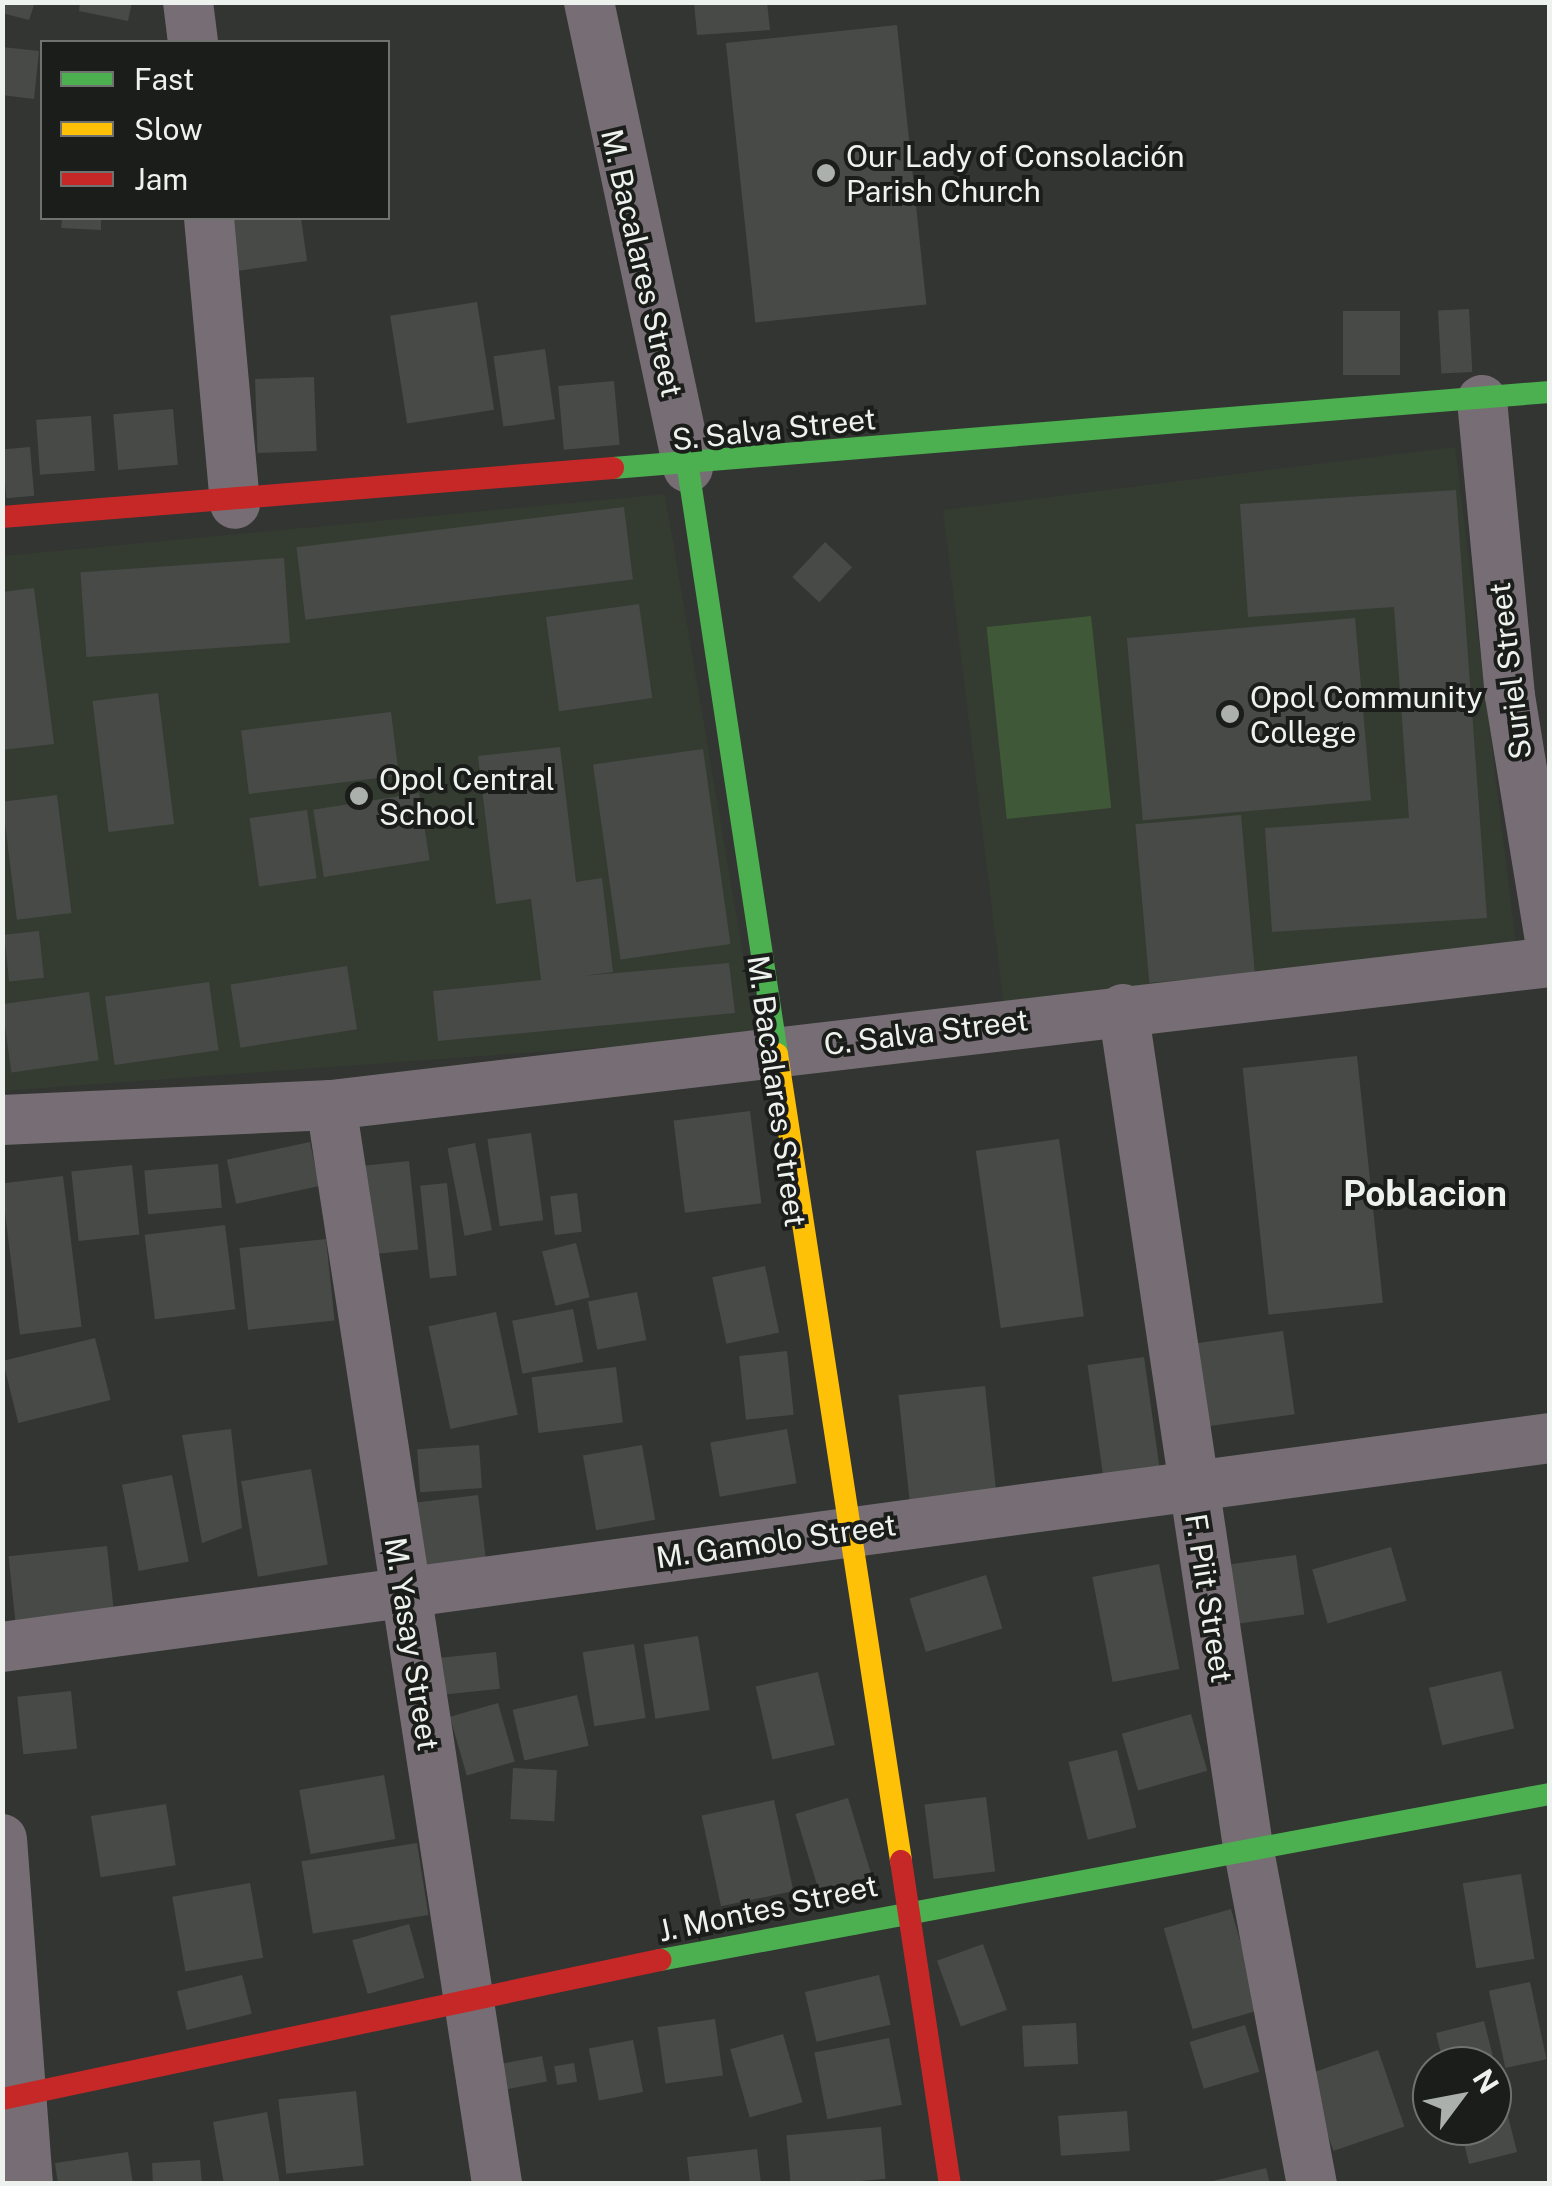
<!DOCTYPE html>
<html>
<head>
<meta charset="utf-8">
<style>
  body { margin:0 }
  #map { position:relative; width:1552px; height:2186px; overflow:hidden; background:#323531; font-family:"Public Sans",sans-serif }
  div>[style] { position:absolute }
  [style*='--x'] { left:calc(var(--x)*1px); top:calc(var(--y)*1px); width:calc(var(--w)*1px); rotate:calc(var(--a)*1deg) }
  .built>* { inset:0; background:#343c31; transform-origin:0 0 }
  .green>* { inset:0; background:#3f5838; transform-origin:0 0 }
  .building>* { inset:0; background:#484a47; transform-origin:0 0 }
  .street>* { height:50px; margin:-25px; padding:0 25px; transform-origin:25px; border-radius:25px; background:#766e74 }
  .fast>* { height:22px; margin:-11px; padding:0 11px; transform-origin:11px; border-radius:11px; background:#4caf50 }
  .slow>* { height:22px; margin:-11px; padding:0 11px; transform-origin:11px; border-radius:11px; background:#ffc107 }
  .jam>* { height:22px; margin:-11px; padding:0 11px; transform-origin:11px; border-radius:11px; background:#c62828 }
  .dots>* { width:28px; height:28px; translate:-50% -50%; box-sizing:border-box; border:5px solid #1a1d1a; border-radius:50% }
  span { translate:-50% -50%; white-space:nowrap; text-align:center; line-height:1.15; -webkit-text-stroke:8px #1a1d1a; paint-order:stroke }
  .poi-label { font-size:30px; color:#eef2ee }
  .left { translate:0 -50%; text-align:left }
  .street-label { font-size:30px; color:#eef2ee }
  .quarter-label { font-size:35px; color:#eef2ee; font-weight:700 }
  .frame { position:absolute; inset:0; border:5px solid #eef2ee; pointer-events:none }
  .legend { position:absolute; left:40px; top:40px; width:350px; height:180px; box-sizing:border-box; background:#1a1d1a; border:2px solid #6f726f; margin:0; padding:12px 18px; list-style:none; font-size:30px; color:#eef2ee }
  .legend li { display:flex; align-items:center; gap:20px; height:50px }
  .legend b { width:50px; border:2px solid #6f726f }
  .north { position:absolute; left:1412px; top:2046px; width:100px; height:100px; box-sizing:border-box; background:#1a1d1a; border:2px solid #6f726f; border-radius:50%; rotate:58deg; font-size:28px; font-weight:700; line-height:40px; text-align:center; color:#eef2ee }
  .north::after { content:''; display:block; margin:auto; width:35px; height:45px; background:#acb0ac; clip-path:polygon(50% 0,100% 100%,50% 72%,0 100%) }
</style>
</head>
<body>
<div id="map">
  <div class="built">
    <i style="left:1455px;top:447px;width:498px;height:516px;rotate:83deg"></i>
    <i style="clip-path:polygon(665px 494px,757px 1036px,3px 1091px,3px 556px)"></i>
  </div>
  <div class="green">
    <i style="left:1091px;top:616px;width:193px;height:105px;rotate:84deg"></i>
  </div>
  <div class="building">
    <i style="clip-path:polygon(2px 2px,35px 2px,29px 20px,2px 13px)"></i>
    <i style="clip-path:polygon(80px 2px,132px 2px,128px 21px,79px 11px)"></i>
    <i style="clip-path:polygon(694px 2px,767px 2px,770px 30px,697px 35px)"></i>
    <i style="left:897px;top:25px;width:281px;height:172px;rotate:84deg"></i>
    <i style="clip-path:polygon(2px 47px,39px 51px,34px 99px,2px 95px)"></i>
    <i style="clip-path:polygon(62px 218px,101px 218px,101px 230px,61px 228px)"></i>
    <i style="clip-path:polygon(223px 218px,301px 218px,307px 261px,230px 272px)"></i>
    <i style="left:477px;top:302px;width:109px;height:88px;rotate:81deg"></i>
    <i style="left:1469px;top:309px;width:63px;height:31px;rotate:87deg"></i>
    <i style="left:1343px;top:311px;width:57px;height:64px"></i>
    <i style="left:545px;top:349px;width:71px;height:52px;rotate:82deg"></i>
    <i style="left:314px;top:377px;width:74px;height:59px;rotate:88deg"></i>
    <i style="left:614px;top:381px;width:64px;height:56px;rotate:85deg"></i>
    <i style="left:173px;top:409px;width:56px;height:60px;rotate:85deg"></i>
    <i style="left:91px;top:416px;width:55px;height:55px;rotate:86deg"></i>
    <i style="left:30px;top:447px;width:49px;height:28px;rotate:85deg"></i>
    <i style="clip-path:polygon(1456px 490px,1487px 918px,1272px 932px,1265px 828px,1409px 818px,1394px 607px,1248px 617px,1240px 504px)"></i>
    <i style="left:624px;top:507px;width:73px;height:330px;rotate:83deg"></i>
    <i style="left:825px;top:542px;width:37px;height:48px;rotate:43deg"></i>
    <i style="left:284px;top:558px;width:85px;height:204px;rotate:86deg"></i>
    <i style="clip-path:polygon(34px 588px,54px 744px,2px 750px,2px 592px)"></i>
    <i style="left:639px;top:604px;width:95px;height:94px;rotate:82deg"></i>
    <i style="left:1355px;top:618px;width:183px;height:229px;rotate:85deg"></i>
    <i style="left:158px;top:693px;width:132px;height:66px;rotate:83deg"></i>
    <i style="left:391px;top:712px;width:64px;height:151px;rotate:83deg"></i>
    <i style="clip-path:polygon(560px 747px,576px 882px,602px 878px,613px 972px,583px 976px,729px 963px,735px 1013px,438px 1041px,433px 991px,541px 980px,531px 899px,496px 904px,478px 756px)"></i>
    <i style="left:703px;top:749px;width:197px;height:111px;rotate:82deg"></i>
    <i style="left:419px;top:793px;width:68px;height:107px;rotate:81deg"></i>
    <i style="left:57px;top:795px;width:119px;height:55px;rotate:83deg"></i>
    <i style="left:307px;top:810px;width:69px;height:58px;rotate:82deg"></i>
    <i style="left:1241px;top:815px;width:159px;height:106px;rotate:85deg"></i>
    <i style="left:39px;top:931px;width:47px;height:35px;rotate:84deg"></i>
    <i style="left:347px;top:966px;width:64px;height:118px;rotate:81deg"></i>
    <i style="left:209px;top:982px;width:69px;height:105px;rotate:82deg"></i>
    <i style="left:89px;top:992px;width:69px;height:88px;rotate:82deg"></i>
    <i style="left:1357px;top:1056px;width:248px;height:115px;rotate:84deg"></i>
    <i style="left:750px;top:1111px;width:93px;height:77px;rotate:83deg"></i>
    <i style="left:531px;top:1133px;width:88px;height:44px;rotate:82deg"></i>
    <i style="left:1059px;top:1139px;width:179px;height:84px;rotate:82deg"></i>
    <i style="left:310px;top:1142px;width:45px;height:85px;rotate:78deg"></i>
    <i style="left:475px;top:1143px;width:89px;height:28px;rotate:79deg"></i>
    <i style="left:409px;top:1161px;width:89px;height:53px;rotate:84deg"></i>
    <i style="left:218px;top:1164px;width:44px;height:74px;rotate:85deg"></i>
    <i style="left:132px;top:1165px;width:70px;height:61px;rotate:84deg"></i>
    <i style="left:63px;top:1176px;width:152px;height:62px;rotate:83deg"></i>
    <i style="left:447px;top:1183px;width:93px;height:27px;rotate:84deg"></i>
    <i style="left:577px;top:1193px;width:39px;height:27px;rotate:83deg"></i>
    <i style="left:225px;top:1225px;width:85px;height:81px;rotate:83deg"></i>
    <i style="left:326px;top:1239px;width:82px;height:87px;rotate:84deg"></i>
    <i style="left:576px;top:1243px;width:56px;height:35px;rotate:76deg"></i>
    <i style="left:765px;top:1266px;width:68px;height:54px;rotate:78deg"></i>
    <i style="left:637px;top:1292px;width:49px;height:50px;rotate:79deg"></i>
    <i style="left:573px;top:1309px;width:54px;height:62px;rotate:79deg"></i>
    <i style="left:496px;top:1312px;width:105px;height:69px;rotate:78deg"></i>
    <i style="left:1283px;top:1331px;width:84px;height:89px;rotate:82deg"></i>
    <i style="left:95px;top:1338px;width:64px;height:95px;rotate:76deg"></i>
    <i style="left:787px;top:1351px;width:64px;height:48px;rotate:84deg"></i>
    <i style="left:1144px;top:1357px;width:112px;height:57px;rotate:82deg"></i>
    <i style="left:616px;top:1367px;width:56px;height:85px;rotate:83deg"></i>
    <i style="left:985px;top:1386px;width:108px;height:87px;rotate:84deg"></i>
    <i style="clip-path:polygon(231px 1429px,242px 1528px,202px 1543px,182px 1435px)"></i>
    <i style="left:787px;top:1429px;width:55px;height:78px;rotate:80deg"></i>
    <i style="left:479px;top:1445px;width:43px;height:62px;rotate:86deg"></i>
    <i style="left:642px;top:1445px;width:76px;height:60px;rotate:80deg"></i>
    <i style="left:311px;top:1469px;width:97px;height:71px;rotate:80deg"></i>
    <i style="left:172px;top:1475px;width:88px;height:51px;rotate:79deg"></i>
    <i style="left:478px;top:1495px;width:70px;height:64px;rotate:83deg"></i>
    <i style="left:107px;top:1546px;width:64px;height:99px;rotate:84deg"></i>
    <i style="left:1391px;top:1547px;width:56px;height:82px;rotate:74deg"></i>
    <i style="left:1296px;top:1555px;width:60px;height:71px;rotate:82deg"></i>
    <i style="left:1159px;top:1564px;width:107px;height:68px;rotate:79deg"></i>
    <i style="left:986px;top:1575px;width:56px;height:80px;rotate:73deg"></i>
    <i style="left:698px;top:1636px;width:75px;height:55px;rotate:81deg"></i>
    <i style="left:634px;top:1644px;width:75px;height:52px;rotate:81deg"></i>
    <i style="left:496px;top:1652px;width:37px;height:60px;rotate:84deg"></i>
    <i style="left:1501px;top:1671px;width:59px;height:74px;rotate:77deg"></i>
    <i style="left:818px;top:1672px;width:75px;height:64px;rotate:77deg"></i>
    <i style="left:71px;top:1691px;width:58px;height:54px;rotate:84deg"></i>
    <i style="left:577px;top:1695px;width:52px;height:66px;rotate:77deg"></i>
    <i style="left:498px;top:1703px;width:61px;height:50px;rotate:74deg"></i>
    <i style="left:1191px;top:1714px;width:59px;height:72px;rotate:74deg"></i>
    <i style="left:1117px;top:1750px;width:80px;height:50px;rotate:76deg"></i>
    <i style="left:513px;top:1768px;width:44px;height:51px;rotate:3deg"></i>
    <i style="left:384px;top:1775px;width:65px;height:86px;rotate:80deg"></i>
    <i style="left:986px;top:1797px;width:75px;height:62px;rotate:83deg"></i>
    <i style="left:848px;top:1798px;width:93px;height:55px;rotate:73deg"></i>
    <i style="left:774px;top:1800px;width:93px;height:74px;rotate:78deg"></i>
    <i style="left:166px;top:1804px;width:62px;height:76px;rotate:81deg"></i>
    <i style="left:417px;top:1843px;width:73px;height:117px;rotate:81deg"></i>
    <i style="left:1521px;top:1874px;width:86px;height:59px;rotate:81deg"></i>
    <i style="left:250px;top:1883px;width:76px;height:79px;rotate:80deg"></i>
    <i style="left:1231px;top:1909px;width:105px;height:70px;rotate:74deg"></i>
    <i style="left:409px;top:1924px;width:56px;height:59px;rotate:74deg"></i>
    <i style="left:983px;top:1944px;width:70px;height:49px;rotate:70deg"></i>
    <i style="left:242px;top:1975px;width:40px;height:67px;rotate:76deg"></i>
    <i style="left:879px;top:1975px;width:51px;height:76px;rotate:77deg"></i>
    <i style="left:1530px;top:1982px;width:79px;height:42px;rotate:78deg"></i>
    <i style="left:715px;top:2019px;width:57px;height:58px;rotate:82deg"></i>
    <i style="clip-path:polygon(1484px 2021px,1517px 2152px,1469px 2164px,1460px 2126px,1492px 2126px,1492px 2066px,1444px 2066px,1436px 2033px)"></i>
    <i style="left:1076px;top:2023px;width:41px;height:54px;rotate:87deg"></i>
    <i style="left:1245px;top:2025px;width:49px;height:58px;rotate:73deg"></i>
    <i style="left:783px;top:2034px;width:71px;height:55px;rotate:74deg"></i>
    <i style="left:889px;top:2038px;width:68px;height:76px;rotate:79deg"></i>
    <i style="left:633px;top:2040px;width:53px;height:45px;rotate:79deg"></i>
    <i style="left:1378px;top:2050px;width:81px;height:75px;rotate:71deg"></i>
    <i style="left:542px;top:2056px;width:26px;height:41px;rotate:79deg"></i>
    <i style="left:574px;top:2063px;width:19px;height:20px;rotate:81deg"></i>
    <i style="left:356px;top:2091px;width:75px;height:78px;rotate:84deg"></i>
    <i style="left:1127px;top:2111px;width:40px;height:69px;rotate:86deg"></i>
    <i style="clip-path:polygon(267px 2112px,280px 2184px,224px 2184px,213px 2122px)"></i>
    <i style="left:881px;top:2127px;width:52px;height:95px;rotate:85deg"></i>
    <i style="clip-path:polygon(757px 2149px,761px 2184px,690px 2184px,687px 2157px)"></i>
    <i style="clip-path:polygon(128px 2152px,133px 2184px,58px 2184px,55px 2163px)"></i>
    <i style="clip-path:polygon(200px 2160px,202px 2184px,153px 2184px,152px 2163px)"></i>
    <i style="clip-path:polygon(1266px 2168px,1270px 2184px,1209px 2184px,1209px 2182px)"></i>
  </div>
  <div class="street">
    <i style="--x:188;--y:2;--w:40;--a:82.9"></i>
    <i style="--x:589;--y:2;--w:476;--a:78"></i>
    <i style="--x:209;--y:218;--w:287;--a:84.8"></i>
    <i style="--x:1482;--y:400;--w:297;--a:84.6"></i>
    <i style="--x:1510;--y:696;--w:248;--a:80.7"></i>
    <i style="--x:1123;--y:1009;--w:846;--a:81.51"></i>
    <i style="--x:1248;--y:1846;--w:344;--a:79.3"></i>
    <i style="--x:331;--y:1105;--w:1092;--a:81.25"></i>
    <i style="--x:2;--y:1120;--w:329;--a:-2.6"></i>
    <i style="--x:331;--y:1105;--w:1227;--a:-6.69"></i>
    <i style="--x:2;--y:1647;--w:1562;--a:-7.69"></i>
    <i style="--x:2;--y:1839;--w:346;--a:85.7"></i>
  </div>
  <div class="fast">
    <i style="--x:613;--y:468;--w:940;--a:-4.64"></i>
    <i style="--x:688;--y:468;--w:593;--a:81.36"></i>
    <i style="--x:660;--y:1960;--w:905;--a:-10.57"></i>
  </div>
  <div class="slow">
    <i style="--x:777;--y:1054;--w:816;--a:81.26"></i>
  </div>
  <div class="jam">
    <i style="--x:2;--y:517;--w:613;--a:-4.59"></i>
    <i style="--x:901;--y:1861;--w:327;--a:81.4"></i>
    <i style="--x:2;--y:2099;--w:673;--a:-11.93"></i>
  </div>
  <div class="dots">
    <i style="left:826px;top:173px;background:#acb0ac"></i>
    <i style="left:1230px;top:714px;background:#acb0ac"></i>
    <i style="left:359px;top:796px;background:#acb0ac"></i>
  </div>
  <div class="poi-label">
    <span class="left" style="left:846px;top:173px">Our Lady of Consolación<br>Parish Church</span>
    <span class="left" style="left:1250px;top:714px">Opol Community<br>College</span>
    <span class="left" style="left:379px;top:796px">Opol Central<br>School</span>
  </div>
  <div class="street-label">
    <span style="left:642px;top:263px;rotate:77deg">M. Bacalares Street</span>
    <span style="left:774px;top:429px;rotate:-6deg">S. Salva Street</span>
    <span style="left:1510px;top:671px;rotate:-97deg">Suriel Street</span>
    <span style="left:926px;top:1032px;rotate:-7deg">C. Salva Street</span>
    <span style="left:777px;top:1091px;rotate:82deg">M. Bacalares Street</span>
    <span style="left:776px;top:1541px;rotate:-8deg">M. Gamolo Street</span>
    <span style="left:1209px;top:1598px;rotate:81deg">F. Piit Street</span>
    <span style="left:412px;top:1644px;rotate:81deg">M. Yasay Street</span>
    <span style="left:768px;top:1908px;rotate:-12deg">J. Montes Street</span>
  </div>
  <div class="quarter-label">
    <span style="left:1425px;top:1194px">Poblacion</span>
  </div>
  <div class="frame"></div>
  <ul class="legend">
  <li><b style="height:12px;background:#4caf50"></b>Fast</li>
  <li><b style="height:12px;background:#ffc107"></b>Slow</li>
  <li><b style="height:12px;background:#c62828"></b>Jam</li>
  </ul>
  <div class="north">N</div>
</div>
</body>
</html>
